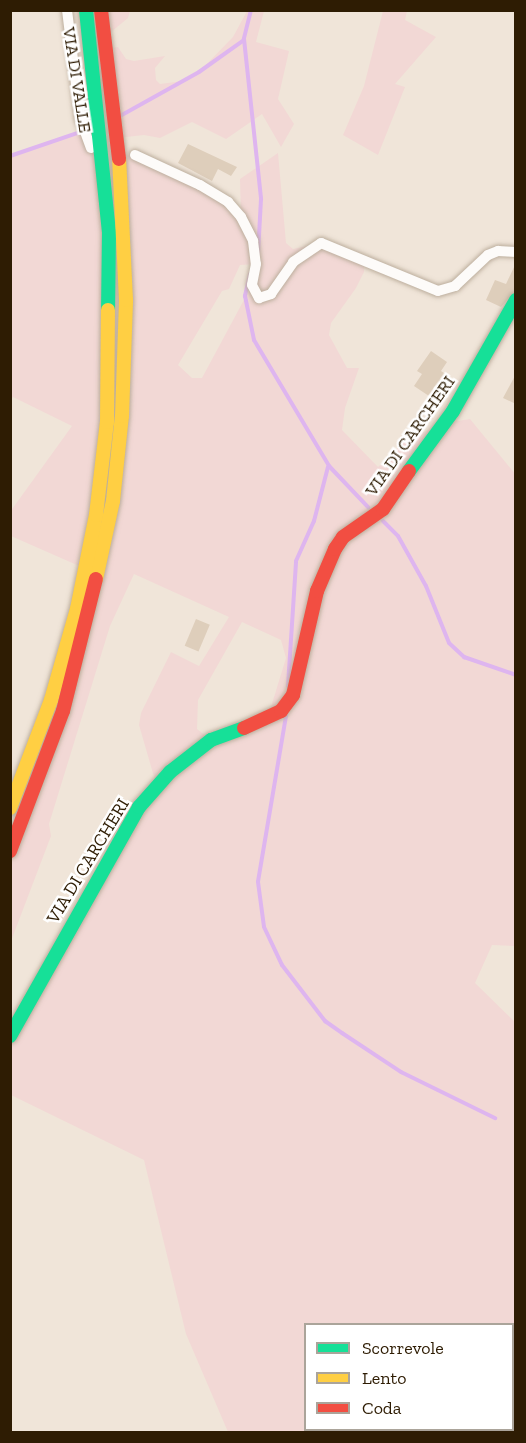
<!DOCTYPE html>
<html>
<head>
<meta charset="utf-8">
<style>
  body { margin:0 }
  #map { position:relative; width:526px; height:1443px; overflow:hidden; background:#f0e5d9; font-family:"Zilla Slab",serif }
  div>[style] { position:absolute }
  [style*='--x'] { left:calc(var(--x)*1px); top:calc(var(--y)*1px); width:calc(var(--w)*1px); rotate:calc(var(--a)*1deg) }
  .green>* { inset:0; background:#f2d8d5 }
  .stream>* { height:4px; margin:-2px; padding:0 2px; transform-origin:2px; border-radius:2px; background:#deb5ef }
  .building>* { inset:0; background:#decebb; transform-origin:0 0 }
  .roads { filter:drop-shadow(0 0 2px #bcae9d) drop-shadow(0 0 2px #bcae9d) }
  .street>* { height:10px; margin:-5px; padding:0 5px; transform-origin:5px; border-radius:5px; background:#fdfbf9 }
  .fast>* { height:14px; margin:-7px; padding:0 7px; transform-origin:7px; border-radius:7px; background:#16e098 }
  .slow>* { height:14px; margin:-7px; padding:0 7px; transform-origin:7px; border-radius:7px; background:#ffcf43 }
  .jam>* { height:14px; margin:-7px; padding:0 7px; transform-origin:7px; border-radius:7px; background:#f24e42 }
  span { translate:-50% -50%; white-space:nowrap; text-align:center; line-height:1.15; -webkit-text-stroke:5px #fff; paint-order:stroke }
  .street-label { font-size:18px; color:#2e1c03 }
  .frame { position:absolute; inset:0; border:12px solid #2e1c03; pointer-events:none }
  .legend { position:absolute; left:304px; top:1323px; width:210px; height:108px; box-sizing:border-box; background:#fff; border:2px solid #aba49a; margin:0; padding:8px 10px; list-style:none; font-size:18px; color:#2e1c03 }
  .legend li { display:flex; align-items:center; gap:12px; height:30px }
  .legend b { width:30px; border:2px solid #aba49a }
</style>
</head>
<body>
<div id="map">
  <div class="green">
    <i style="clip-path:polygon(101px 11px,130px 11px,128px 18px,105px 37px)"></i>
    <i style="clip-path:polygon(247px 11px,264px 11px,256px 42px,289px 51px,278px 99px,294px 124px,281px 147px,262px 114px,226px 139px,192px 122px,160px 138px,144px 135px,117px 138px,106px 49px,118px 47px,126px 59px,134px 61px,165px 56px,155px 68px,156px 80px,160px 84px,183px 81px,199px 72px,233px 37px)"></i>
    <i style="clip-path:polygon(383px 11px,407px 11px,405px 20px,436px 37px,395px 84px,405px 87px,378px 155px,343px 135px,364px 86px)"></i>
    <i style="clip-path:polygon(100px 128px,111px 307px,86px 569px,11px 536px,10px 512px,72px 426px,13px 397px,11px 400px,11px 154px)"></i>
    <i style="clip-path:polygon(evenodd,119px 152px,168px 167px,241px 216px,240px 179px,278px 153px,286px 243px,293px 249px,321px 243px,364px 259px,364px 272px,356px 288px,331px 323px,329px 335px,347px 368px,359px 368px,345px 408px,342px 430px,378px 467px,405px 441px,441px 424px,470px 419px,516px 475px,515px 946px,492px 945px,475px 983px,515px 1022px,515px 1397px,513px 1397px,512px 1324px,306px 1324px,306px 1430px,512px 1430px,513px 1404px,515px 1432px,228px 1432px,186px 1334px,144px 1160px,11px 1095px,10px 1036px,157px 787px,139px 725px,141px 713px,171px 652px,199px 666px,229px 617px,134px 574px,110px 626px,49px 824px,51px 836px,11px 941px,11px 851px,80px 652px,119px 152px,255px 264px,252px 285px,202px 378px,192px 378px,178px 365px,222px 291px,229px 289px,240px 265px,255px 264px,119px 152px,242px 622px,281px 640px,286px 658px,267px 720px,211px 740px,197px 729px,198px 700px,242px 622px)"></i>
  </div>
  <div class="stream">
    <i style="--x:251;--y:10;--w:30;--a:104"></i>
    <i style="--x:244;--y:39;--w:161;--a:83.9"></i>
    <i style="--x:261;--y:199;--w:55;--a:93.1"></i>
    <i style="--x:120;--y:116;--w:90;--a:-29.1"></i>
    <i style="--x:199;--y:72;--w:55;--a:-35.4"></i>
    <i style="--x:10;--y:156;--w:77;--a:-18.9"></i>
    <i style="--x:250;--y:274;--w:23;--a:103"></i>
    <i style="--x:245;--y:296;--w:45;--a:78.4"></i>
    <i style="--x:254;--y:340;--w:147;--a:59.2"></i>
    <i style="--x:329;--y:466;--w:57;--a:46.4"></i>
    <i style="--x:383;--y:521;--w:21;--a:45"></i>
    <i style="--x:398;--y:536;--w:57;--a:60.8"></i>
    <i style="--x:426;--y:586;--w:61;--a:68"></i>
    <i style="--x:449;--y:643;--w:21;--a:43"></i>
    <i style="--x:464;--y:657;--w:55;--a:19.1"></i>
    <i style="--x:288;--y:686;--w:125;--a:-86.3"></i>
    <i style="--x:296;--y:561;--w:44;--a:-65.8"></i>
    <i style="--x:314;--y:521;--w:56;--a:-75.5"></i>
    <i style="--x:286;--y:716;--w:168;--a:99.6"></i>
    <i style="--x:258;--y:882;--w:45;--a:82.4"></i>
    <i style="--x:264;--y:927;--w:42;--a:64.7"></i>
    <i style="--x:282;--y:965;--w:71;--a:52.5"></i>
    <i style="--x:325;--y:1021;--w:21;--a:35"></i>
    <i style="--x:342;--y:1033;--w:71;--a:33.5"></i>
    <i style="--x:401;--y:1072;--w:105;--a:26.1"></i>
  </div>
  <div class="building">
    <i style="clip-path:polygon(188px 144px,237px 167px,231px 176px,218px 169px,212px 181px,178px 163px)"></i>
    <i style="clip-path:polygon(516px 263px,516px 290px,501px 307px,486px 300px,495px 280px,506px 284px)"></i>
    <i style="clip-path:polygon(431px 351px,447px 362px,441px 371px,450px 377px,442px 389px,436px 385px,429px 396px,414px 386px,422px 374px,417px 371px)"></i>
    <i style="clip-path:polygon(516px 374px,516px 404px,503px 398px)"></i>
    <i style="left:196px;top:619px;width:15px;height:29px;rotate:23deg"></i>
  </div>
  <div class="roads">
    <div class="street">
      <i style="--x:67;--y:10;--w:109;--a:83.1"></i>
      <i style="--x:80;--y:118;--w:32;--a:70"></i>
      <i style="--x:135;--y:155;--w:72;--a:24.8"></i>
      <i style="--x:200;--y:185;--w:33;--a:31"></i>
      <i style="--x:228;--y:202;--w:20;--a:49"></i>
      <i style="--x:241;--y:217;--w:27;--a:63"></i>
      <i style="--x:253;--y:241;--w:23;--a:83"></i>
      <i style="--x:256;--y:264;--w:21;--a:101"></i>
      <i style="--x:252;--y:285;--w:15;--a:62"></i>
      <i style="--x:259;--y:298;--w:13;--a:-18"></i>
      <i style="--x:271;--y:294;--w:39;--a:-55"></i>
      <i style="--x:293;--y:262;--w:34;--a:-34"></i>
      <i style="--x:321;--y:243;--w:126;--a:22.3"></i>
      <i style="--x:438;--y:291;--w:18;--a:-16"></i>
      <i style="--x:455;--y:286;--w:45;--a:-43.2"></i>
      <i style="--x:488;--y:255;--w:11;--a:-22"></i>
      <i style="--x:498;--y:251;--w:18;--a:3"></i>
    </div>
    <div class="fast">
      <i style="--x:86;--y:10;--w:223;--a:84.1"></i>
      <i style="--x:109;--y:232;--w:78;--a:90.7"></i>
      <i style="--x:409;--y:471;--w:74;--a:-53.7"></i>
      <i style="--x:453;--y:411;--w:128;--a:-60.4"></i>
      <i style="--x:10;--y:1036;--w:263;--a:-60.6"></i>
      <i style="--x:139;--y:807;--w:47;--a:-48.5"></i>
      <i style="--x:170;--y:772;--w:52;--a:-38"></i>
      <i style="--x:211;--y:740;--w:35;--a:-20"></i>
    </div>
    <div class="slow">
      <i style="--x:96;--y:579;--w:80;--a:-77.7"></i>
      <i style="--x:113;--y:501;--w:85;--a:-84"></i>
      <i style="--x:122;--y:416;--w:116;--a:-88"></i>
      <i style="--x:126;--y:300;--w:141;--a:-92.8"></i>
      <i style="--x:10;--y:808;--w:116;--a:-69.2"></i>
      <i style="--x:51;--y:700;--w:95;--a:-74.1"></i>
      <i style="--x:77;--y:609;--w:96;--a:-78.6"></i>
      <i style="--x:96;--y:515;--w:94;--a:-83.3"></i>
      <i style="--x:107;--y:422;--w:112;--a:-89.5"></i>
    </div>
    <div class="jam">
      <i style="--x:101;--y:10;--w:150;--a:83.1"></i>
      <i style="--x:244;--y:728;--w:41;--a:-24.7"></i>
      <i style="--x:281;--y:711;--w:20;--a:-53"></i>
      <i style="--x:293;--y:695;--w:107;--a:-77"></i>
      <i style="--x:317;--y:591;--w:46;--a:-66.8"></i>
      <i style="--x:335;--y:549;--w:14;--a:-56"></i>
      <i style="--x:343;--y:537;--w:49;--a:-35"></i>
      <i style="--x:383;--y:509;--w:46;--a:-55.6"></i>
      <i style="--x:10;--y:851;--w:150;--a:-69.3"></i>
      <i style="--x:63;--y:711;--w:136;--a:-76"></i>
    </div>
  </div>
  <div class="street-label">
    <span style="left:77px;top:80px;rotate:81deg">VIA DI VALLE</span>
    <span style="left:410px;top:436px;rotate:-55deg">VIA DI CARCHERI</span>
    <span style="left:88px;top:861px;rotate:-59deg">VIA DI CARCHERI</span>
  </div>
  <div class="frame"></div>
  <ul class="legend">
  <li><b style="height:8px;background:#16e098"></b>Scorrevole</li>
  <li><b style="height:8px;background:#ffcf43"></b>Lento</li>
  <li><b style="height:8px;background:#f24e42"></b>Coda</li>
  </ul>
</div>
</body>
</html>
